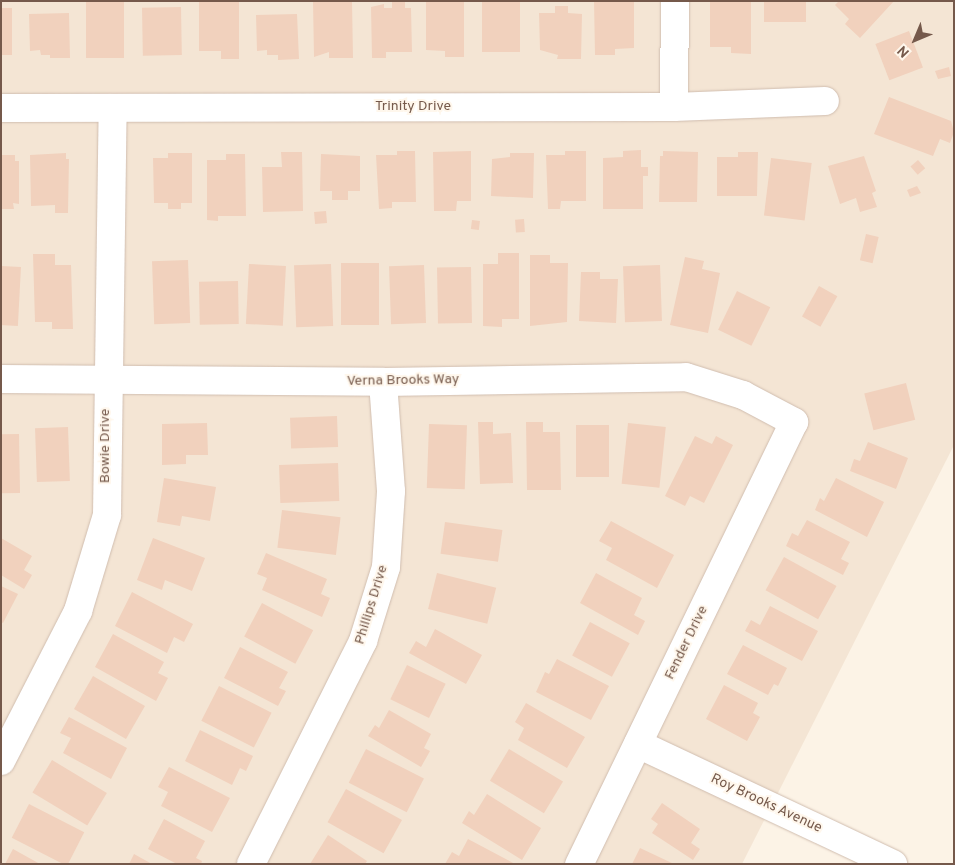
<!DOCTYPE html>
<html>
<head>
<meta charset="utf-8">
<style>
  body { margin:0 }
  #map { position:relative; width:955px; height:865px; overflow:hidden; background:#fcf3e6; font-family:Overpass,sans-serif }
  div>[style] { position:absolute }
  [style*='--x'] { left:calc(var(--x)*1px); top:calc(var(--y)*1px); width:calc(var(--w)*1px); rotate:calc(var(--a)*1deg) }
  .residential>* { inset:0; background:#f4e5d4 }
  .building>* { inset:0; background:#f1d1bd; transform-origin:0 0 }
  .roads { filter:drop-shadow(0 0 1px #d0bdaf) drop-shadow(0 0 1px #d0bdaf) }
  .minor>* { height:28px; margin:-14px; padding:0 14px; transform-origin:14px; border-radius:14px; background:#fff }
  span { translate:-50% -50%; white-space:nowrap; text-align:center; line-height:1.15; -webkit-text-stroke:4px #fff7ec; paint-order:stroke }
  .street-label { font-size:14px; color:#75594b }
  .frame { position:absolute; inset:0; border:2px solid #75594b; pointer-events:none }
  .north { position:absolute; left:890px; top:15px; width:50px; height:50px; -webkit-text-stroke:4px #fff7ec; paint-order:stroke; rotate:225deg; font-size:14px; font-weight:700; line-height:20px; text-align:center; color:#75594b }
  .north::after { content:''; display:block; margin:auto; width:18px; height:22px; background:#75594b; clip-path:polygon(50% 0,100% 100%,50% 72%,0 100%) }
</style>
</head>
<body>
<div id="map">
  <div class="residential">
    <i style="clip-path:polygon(1px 1px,954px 1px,954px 445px,742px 864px,1px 864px)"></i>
  </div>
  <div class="building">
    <i style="left:86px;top:1px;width:38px;height:57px"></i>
    <i style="clip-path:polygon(199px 1px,239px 1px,239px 59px,221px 59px,221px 51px,199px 51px)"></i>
    <i style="clip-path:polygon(313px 1px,352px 1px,353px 58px,329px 58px,329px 52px,314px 57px)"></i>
    <i style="clip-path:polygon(392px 1px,405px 1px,405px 8px,411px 8px,412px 52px,386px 52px,386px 58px,372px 58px,371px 7px,384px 4px,384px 8px,392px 8px)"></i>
    <i style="clip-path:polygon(426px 1px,464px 1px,464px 57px,445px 57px,445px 51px,426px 50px)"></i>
    <i style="left:482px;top:1px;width:38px;height:51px"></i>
    <i style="clip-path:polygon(594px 1px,634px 1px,634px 48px,615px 49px,615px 55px,595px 55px)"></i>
    <i style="clip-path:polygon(710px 1px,751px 1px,751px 54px,731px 53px,731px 47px,710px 47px)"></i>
    <i style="left:764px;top:1px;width:42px;height:21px"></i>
    <i style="clip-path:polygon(839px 1px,894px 1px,860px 38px,845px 24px,849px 19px,835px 5px)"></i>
    <i style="clip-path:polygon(555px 6px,568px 6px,568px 13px,582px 14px,581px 59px,557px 59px,558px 55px,540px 50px,539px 13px,555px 13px)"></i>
    <i style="left:181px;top:7px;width:48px;height:39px;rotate:89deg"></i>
    <i style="left:1px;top:8px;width:11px;height:47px"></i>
    <i style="clip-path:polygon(69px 13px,70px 58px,50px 58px,50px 55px,41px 55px,40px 50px,30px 51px,29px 14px)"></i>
    <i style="clip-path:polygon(297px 14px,299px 59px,278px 60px,278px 55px,267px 55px,267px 50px,257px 51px,256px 15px)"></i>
    <i style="left:909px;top:31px;width:39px;height:36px;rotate:69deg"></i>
    <i style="clip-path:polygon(949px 67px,951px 76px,938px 79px,935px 71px)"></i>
    <i style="clip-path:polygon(889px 97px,951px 121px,954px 132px,950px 143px,940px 139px,933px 156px,874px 134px)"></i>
    <i style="clip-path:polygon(641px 150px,641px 167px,648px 167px,648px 176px,643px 176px,643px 209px,603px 209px,603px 158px,623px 157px,623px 151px)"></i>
    <i style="clip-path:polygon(397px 151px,415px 151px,416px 202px,392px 202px,392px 208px,379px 209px,376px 155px,397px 155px)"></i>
    <i style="clip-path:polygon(471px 151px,471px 201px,457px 201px,456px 211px,434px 211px,433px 152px)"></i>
    <i style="clip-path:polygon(565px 151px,586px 151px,586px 201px,561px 201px,560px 209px,548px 209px,546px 155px,565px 155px)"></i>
    <i style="clip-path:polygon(663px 151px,698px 152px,697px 202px,659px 202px,660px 156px,663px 156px)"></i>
    <i style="clip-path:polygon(281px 152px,302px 152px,303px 211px,263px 212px,262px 167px,282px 167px)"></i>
    <i style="clip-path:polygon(738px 152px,758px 152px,757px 196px,717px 196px,717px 157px,738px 157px)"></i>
    <i style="clip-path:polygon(66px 153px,66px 159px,69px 159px,68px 213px,55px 213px,55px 205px,31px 206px,30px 155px)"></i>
    <i style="clip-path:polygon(168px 153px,192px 153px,192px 203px,181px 203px,181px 209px,168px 209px,168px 203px,154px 203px,153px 158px,168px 158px)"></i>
    <i style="clip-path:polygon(510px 153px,534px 153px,533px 198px,491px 196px,492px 159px,510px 157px)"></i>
    <i style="clip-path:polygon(226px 154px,245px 154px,246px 216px,218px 216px,218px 221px,207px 220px,207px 160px,226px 160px)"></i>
    <i style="clip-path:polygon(321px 154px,360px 156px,360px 191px,348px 191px,348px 200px,332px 200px,332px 191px,320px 191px)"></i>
    <i style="clip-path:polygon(1px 155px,15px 155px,15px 161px,19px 161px,19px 204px,13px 203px,14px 209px,1px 209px)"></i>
    <i style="clip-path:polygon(864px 156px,876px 191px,872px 193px,877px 207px,860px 212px,856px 198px,840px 204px,828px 166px)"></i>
    <i style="left:771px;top:158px;width:41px;height:58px;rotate:7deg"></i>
    <i style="left:918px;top:160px;width:11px;height:10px;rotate:49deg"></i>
    <i style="clip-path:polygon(917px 186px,921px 193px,910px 197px,907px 190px)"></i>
    <i style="left:326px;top:211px;width:12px;height:12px;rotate:85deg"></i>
    <i style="left:524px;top:219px;width:13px;height:9px;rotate:86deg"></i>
    <i style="left:472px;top:220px;width:8px;height:9px;rotate:7deg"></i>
    <i style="left:866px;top:234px;width:13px;height:27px;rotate:13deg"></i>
    <i style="clip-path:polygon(498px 253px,519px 253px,519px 319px,502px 319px,502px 327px,483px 326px,483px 264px,498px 264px)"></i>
    <i style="clip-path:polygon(33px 254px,55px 254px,55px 265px,71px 265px,73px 329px,52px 329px,52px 322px,35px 322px)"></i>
    <i style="clip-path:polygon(530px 255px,550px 255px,550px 263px,568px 263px,567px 322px,530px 326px)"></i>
    <i style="clip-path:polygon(685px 257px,704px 261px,702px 269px,720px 273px,708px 333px,670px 325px)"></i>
    <i style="left:188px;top:260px;width:63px;height:36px;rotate:88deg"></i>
    <i style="left:341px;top:263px;width:38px;height:62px"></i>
    <i style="left:249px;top:264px;width:37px;height:60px;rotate:3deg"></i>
    <i style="left:331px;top:264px;width:62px;height:37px;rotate:88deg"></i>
    <i style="left:424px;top:265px;width:58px;height:35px;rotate:88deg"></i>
    <i style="left:660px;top:265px;width:56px;height:37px;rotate:88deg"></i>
    <i style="left:1px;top:266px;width:20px;height:59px;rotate:3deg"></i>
    <i style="left:471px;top:267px;width:56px;height:34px;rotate:89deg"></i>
    <i style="clip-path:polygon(581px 272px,600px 272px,600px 279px,618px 279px,616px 323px,579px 321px)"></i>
    <i style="left:238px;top:281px;width:43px;height:39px;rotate:89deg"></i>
    <i style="left:819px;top:286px;width:21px;height:35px;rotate:29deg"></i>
    <i style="left:737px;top:291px;width:37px;height:43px;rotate:26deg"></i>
    <i style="left:906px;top:383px;width:38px;height:43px;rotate:76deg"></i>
    <i style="left:337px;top:416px;width:31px;height:47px;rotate:88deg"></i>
    <i style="clip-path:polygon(478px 422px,493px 422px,493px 434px,511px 433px,513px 483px,480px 484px)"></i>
    <i style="clip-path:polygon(526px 422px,543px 422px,543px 432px,560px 432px,561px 490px,527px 490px)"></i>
    <i style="clip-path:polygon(207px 423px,208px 455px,186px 455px,186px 464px,162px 465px,162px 424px)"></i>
    <i style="left:628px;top:423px;width:38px;height:61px;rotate:6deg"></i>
    <i style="left:429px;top:424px;width:38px;height:64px;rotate:2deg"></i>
    <i style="left:576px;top:425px;width:33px;height:52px"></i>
    <i style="left:68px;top:427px;width:54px;height:33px;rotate:88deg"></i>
    <i style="left:19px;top:434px;width:59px;height:18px;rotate:89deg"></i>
    <i style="clip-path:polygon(695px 436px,712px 444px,716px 436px,733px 445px,704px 503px,690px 496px,685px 506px,665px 496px)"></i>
    <i style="clip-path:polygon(868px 442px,908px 458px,896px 489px,850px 471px,854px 459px,860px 461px)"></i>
    <i style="left:338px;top:463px;width:38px;height:59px;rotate:88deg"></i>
    <i style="clip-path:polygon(164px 478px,216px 487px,210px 521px,182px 516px,180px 526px,157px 522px)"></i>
    <i style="clip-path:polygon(836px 478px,884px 502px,867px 537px,815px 510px,820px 498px,824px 501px)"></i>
    <i style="left:282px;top:510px;width:59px;height:38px;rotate:7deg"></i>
    <i style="clip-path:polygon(807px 520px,850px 542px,841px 559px,849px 563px,843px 575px,786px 546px,792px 533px,798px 536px)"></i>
    <i style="clip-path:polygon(611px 521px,674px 555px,657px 588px,606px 560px,612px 548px,599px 541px)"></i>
    <i style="left:445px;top:522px;width:58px;height:32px;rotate:8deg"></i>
    <i style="clip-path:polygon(1px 538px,32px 556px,24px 570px,32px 575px,24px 589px,1px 575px)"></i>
    <i style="clip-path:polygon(153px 538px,205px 558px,192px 591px,165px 580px,162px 590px,137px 580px)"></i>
    <i style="clip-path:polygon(266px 553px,327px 579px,321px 594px,330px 598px,322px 617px,262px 590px,267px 578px,257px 574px)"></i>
    <i style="left:784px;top:557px;width:60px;height:38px;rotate:29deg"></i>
    <i style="left:437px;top:573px;width:61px;height:37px;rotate:14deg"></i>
    <i style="clip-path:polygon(596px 573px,642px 598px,634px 615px,645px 621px,638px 635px,580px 603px)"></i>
    <i style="clip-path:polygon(1px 586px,18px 594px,3px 623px,1px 622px)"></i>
    <i style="clip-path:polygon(132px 592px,193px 624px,184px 642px,174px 637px,167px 653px,115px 626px)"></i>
    <i style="left:262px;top:603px;width:58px;height:38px;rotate:28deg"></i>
    <i style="clip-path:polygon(770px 606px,818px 631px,802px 661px,745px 631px,751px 620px,760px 625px)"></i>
    <i style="left:590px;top:622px;width:45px;height:38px;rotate:28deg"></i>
    <i style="clip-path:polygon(435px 629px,482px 655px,466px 684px,409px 653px,416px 641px,426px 647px)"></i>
    <i style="clip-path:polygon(113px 634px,164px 662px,158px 673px,168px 678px,156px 701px,95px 667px)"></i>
    <i style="clip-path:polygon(743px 645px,787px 668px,778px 686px,774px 684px,768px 695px,727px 674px)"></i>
    <i style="clip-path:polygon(240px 647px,288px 672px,279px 688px,286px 691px,278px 706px,224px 678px)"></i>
    <i style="clip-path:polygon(557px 659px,609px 686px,591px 720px,536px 692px,545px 672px,549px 674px)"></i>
    <i style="left:407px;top:665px;width:43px;height:38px;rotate:26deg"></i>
    <i style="left:93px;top:676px;width:60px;height:38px;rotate:30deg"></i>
    <i style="clip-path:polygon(724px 685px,758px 703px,753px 713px,760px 717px,747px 741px,706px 719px)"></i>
    <i style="left:219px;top:686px;width:59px;height:39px;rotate:27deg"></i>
    <i style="clip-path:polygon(526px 703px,585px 737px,567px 768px,518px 740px,524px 728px,515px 722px)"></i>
    <i style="clip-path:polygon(389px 710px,431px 734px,424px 748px,430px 751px,421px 767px,368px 736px,375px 725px,379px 728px)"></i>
    <i style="clip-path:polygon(69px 717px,127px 748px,111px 779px,63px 753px,71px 738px,60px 733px)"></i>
    <i style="clip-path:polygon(200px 730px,253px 756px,246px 771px,240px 768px,232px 785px,185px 761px)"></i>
    <i style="left:366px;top:749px;width:65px;height:38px;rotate:27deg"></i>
    <i style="left:509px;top:749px;width:63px;height:37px;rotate:31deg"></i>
    <i style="left:52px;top:760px;width:64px;height:38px;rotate:31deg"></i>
    <i style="clip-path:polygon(169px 767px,230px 798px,212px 832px,161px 806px,168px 792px,158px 787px)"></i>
    <i style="left:346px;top:789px;width:64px;height:38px;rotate:29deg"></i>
    <i style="clip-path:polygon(487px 794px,541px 828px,522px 860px,462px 823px,469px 811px,474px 815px)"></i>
    <i style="clip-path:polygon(662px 803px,700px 829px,691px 843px,700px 849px,693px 860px,652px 833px,658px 824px,651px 819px)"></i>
    <i style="left:29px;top:804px;width:62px;height:38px;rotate:27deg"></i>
    <i style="clip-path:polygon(164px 819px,205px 841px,196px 858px,202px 861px,201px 864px,177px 864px,148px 849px)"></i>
    <i style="clip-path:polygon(328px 835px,367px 861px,365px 864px,310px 864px)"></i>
    <i style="clip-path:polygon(468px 839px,515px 864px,445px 864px,452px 852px,459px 856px)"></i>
    <i style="clip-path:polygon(640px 848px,674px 864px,632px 864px)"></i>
    <i style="clip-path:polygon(13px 849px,40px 864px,5px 864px)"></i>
    <i style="clip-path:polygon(134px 854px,152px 864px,129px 864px)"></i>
  </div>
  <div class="roads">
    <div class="minor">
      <i style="--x:674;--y:107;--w:106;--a:-89.5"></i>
      <i style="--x:1;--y:108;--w:673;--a:-0.09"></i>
      <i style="--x:674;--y:107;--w:151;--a:-2.3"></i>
      <i style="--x:1;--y:379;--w:382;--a:0.4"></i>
      <i style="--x:383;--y:382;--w:303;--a:-0.9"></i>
      <i style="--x:686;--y:377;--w:60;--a:17.5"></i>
      <i style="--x:743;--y:395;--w:58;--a:27.9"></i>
      <i style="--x:794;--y:422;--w:492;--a:115.9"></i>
      <i style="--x:638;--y:744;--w:282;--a:25.2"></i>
      <i style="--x:1;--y:761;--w:169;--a:-62.8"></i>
      <i style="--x:78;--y:611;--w:100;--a:-73.2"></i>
      <i style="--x:107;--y:515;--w:407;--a:-89.2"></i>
      <i style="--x:251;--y:864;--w:250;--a:-63.3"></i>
      <i style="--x:363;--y:641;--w:77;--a:-72.7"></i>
      <i style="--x:386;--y:567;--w:76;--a:-86.2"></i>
      <i style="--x:391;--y:491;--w:109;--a:-94.2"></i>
    </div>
  </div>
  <div class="street-label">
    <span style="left:413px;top:107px">Trinity Drive</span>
    <span style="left:403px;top:381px;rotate:-1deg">Verna Brooks Way</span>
    <span style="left:106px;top:446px;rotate:-90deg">Bowie Drive</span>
    <span style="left:372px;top:605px;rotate:-73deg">Phillips Drive</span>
    <span style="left:687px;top:643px;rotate:-64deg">Fender Drive</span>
    <span style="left:766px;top:804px;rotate:25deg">Roy Brooks Avenue</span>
  </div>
  <div class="frame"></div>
  <div class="north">N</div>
</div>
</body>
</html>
